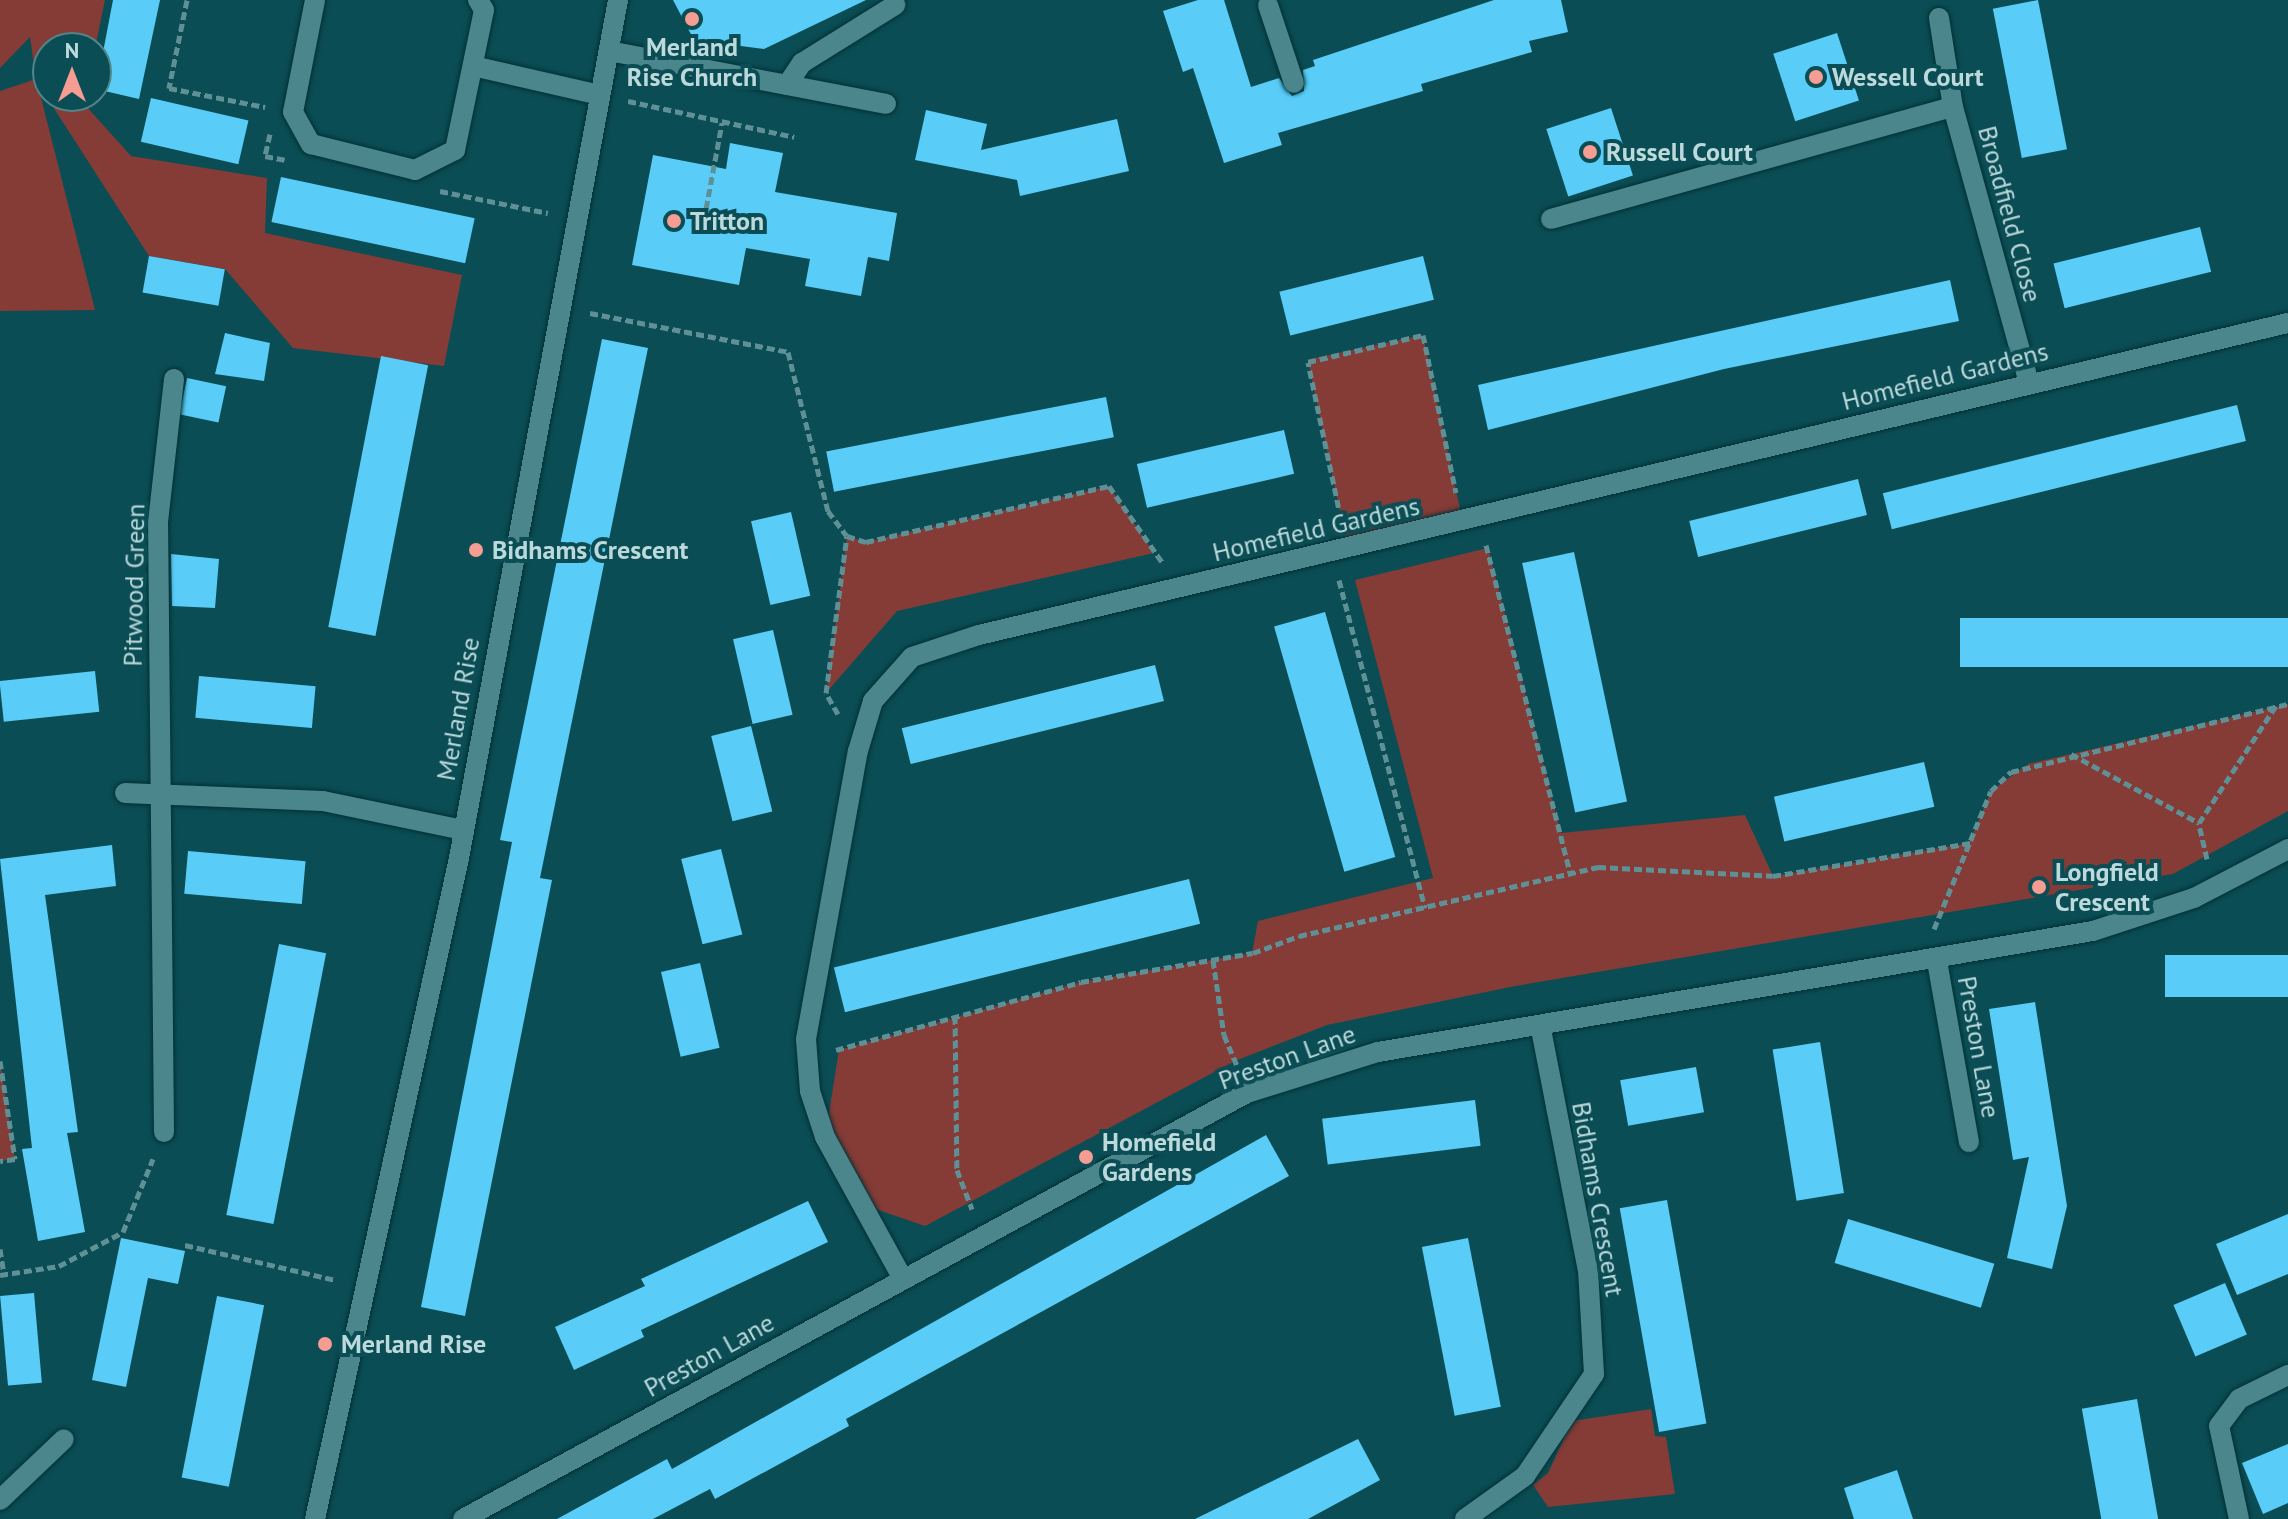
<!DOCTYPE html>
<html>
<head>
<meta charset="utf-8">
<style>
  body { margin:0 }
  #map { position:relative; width:2288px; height:1519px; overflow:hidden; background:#0b4d54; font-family:"PT Sans",sans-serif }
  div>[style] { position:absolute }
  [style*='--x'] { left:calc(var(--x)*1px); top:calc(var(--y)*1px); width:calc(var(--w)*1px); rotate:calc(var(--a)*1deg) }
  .green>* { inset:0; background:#853b36; transform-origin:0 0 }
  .building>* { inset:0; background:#59cdf8; transform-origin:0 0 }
  .path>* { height:5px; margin-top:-2.5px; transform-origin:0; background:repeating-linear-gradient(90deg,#5f9095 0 8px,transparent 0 12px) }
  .roads { filter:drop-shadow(0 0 2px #003136) drop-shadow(0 0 2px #003136) }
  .minor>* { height:20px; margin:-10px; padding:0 10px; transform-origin:10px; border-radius:10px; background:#4b868d }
  .dots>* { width:22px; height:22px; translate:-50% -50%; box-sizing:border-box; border:4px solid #0b4d54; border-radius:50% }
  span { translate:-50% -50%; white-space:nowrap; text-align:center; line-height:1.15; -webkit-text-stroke:8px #0b4d54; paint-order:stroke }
  .poi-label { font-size:26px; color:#bcd9dc; font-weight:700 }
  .left { translate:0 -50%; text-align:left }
  .street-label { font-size:26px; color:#bcd9dc }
  .north { position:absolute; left:32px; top:32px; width:80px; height:80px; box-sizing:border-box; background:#0b4d54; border:2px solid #52858a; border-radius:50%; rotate:0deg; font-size:22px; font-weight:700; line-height:32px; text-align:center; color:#bcd9dc }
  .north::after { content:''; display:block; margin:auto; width:28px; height:36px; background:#f59c93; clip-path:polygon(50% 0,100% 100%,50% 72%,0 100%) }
</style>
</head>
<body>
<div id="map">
  <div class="green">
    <i style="clip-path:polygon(0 0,105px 0,95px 48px,48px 48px,48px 96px,86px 96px,85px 105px,131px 156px,267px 178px,265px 233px,462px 275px,444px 366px,293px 348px,225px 269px,149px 256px,37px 82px,95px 310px,0 311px,0 91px,36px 79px,30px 37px,0 68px)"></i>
    <i style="left:1423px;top:335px;width:190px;height:118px;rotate:78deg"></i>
    <i style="clip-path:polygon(1109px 486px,1154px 553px,897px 611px,826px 693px,847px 536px,866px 542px)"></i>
    <i style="clip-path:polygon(1488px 548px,1561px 833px,1745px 815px,1773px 876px,1969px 843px,1991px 791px,2028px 764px,2288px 704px,2288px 811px,2173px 874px,1510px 987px,1327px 1025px,1235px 1061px,925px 1226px,861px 1204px,825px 1138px,839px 1050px,1081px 982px,1252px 953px,1258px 921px,1433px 878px,1355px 580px)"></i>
    <i style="clip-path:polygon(0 1061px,15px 1159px,0 1161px)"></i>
    <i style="clip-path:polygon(1651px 1409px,1655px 1436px,1666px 1437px,1675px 1494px,1548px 1507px,1533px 1485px,1548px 1473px,1572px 1421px)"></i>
  </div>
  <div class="building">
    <i style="clip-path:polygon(113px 0,160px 0,139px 99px,96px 89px)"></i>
    <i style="clip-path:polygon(673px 0,866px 0,764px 49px,694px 40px)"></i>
    <i style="clip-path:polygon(1198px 0,1224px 0,1251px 87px,1279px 78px,1292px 96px,1304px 91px,1303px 70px,1315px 66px,1313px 60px,1494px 0,1561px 0,1568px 32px,1529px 41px,1532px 52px,1421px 84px,1423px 91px,1278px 133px,1282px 145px,1224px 163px,1193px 68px,1183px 72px,1163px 11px)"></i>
    <i style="left:2038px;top:0;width:152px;height:46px;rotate:79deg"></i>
    <i style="left:1837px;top:33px;width:71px;height:67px;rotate:72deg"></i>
    <i style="left:151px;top:98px;width:100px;height:45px;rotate:13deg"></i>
    <i style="left:1611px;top:108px;width:71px;height:68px;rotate:72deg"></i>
    <i style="clip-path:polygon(926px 110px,987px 124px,981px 150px,1117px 119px,1129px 171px,1020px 196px,1017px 180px,915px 160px)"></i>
    <i style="clip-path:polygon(730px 143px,783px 153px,775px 192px,897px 213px,889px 261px,868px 257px,861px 296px,805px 286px,810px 259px,746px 248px,739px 285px,632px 265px,653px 155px,726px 169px)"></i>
    <i style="left:281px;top:177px;width:198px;height:46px;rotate:12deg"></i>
    <i style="left:2200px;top:227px;width:46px;height:151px;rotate:76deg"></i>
    <i style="left:149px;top:256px;width:77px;height:37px;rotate:10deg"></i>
    <i style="left:1423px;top:256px;width:45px;height:148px;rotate:76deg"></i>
    <i style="clip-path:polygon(1950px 280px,1959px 321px,1724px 369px,1488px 430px,1478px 385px)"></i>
    <i style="clip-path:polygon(225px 333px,270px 343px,264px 381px,215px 374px)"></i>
    <i style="clip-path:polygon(602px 339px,648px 348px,540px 878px,552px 880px,465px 1316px,421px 1307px,512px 842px,500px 840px)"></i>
    <i style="left:381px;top:356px;width:48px;height:276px;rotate:11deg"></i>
    <i style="left:187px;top:378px;width:40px;height:37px;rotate:12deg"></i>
    <i style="left:1106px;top:397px;width:41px;height:285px;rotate:79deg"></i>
    <i style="left:2237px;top:405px;width:37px;height:365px;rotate:76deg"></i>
    <i style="left:1284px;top:430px;width:45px;height:151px;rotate:77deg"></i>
    <i style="left:1858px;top:479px;width:37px;height:174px;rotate:76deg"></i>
    <i style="left:791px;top:512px;width:86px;height:41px;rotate:77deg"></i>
    <i style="left:1574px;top:552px;width:255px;height:53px;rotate:78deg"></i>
    <i style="clip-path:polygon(171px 554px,219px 559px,215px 608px,172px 606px)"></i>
    <i style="left:1325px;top:612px;width:255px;height:53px;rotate:74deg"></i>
    <i style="left:2288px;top:618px;width:49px;height:328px;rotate:90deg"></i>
    <i style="left:773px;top:630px;width:87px;height:41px;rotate:77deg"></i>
    <i style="left:1155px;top:665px;width:37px;height:261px;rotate:76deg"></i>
    <i style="left:95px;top:671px;width:41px;height:96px;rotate:84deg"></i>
    <i style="left:199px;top:676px;width:117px;height:42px;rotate:5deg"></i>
    <i style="left:751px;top:726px;width:88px;height:41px;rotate:76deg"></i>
    <i style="left:1924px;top:762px;width:46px;height:154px;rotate:77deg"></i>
    <i style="clip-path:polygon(112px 845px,116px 886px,45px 895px,78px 1132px,67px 1133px,85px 1232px,38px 1241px,22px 1149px,32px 1148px,0 859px)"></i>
    <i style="left:721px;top:849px;width:88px;height:41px;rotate:76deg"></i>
    <i style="left:188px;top:851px;width:118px;height:43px;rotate:5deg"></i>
    <i style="left:1189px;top:879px;width:46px;height:366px;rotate:76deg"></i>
    <i style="left:279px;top:944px;width:48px;height:276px;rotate:11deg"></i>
    <i style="left:2288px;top:955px;width:42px;height:123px;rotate:90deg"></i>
    <i style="left:700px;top:963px;width:87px;height:40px;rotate:77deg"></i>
    <i style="clip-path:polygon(2035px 1002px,2067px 1206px,2052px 1269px,2007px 1258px,2029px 1157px,2013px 1160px,1989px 1009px)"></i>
    <i style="left:1820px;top:1042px;width:153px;height:48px;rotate:81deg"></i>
    <i style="left:1696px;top:1067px;width:46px;height:77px;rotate:80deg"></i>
    <i style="left:1475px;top:1100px;width:46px;height:154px;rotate:83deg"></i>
    <i style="clip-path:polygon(1266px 1135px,1289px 1176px,846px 1419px,849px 1426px,715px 1499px,710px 1489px,653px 1519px,557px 1519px,667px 1459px,672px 1469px)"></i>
    <i style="left:1667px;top:1200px;width:227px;height:48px;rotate:80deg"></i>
    <i style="clip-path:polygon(808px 1201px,828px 1242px,641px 1330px,644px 1337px,574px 1370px,555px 1327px,645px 1286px,641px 1279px)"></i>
    <i style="clip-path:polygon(2288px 1214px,2288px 1274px,2237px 1295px,2216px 1244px)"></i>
    <i style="left:1848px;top:1219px;width:153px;height:46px;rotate:17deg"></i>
    <i style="clip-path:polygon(121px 1238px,185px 1251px,178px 1284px,148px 1278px,126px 1387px,92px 1380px)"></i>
    <i style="left:1468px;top:1238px;width:172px;height:47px;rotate:79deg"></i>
    <i style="left:2225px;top:1283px;width:56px;height:56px;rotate:67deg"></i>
    <i style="left:34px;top:1293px;width:90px;height:34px;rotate:85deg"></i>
    <i style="left:217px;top:1296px;width:48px;height:185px;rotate:11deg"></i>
    <i style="left:2137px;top:1399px;width:122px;height:56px;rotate:80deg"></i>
    <i style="clip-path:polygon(1358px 1439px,1380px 1480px,1308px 1519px,1195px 1519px)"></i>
    <i style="clip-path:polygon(2288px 1444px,2288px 1503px,2263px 1514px,2242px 1463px)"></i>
    <i style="clip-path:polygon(1897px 1470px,1913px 1519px,1854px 1519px,1844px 1488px)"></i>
  </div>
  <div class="path">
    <i style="--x:187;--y:0;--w:90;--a:101.6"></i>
    <i style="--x:169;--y:88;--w:98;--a:11.2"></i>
    <i style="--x:628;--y:101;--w:170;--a:12.2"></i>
    <i style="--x:270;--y:134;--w:23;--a:103"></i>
    <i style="--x:265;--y:156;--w:20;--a:11"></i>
    <i style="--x:440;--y:191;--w:110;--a:11.5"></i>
    <i style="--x:704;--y:220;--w:99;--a:-79.5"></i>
    <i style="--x:590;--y:313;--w:202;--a:11.1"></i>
    <i style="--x:788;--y:352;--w:164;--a:75.9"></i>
    <i style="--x:828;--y:511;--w:31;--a:53"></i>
    <i style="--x:847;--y:536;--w:20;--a:18"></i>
    <i style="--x:866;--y:542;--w:249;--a:-13"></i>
    <i style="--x:1109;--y:486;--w:93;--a:55.1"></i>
    <i style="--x:1341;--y:519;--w:160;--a:-101.9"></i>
    <i style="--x:1308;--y:362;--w:118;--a:-13.2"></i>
    <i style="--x:1423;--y:335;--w:161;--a:78.2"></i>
    <i style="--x:1486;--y:545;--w:339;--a:75.6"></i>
    <i style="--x:1339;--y:580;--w:339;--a:75.3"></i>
    <i style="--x:838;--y:714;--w:24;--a:-120"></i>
    <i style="--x:826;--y:693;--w:158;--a:-82.4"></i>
    <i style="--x:2071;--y:754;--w:145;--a:28.3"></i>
    <i style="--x:2207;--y:859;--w:37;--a:-103"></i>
    <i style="--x:2199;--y:823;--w:140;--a:-56.7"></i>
    <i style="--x:1934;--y:929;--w:149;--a:-67.6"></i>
    <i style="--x:1991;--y:791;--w:28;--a:-44"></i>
    <i style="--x:2011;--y:772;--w:285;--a:-13.8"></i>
    <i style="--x:1213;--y:960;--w:76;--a:81.7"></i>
    <i style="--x:1224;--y:1035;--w:34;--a:67"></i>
    <i style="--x:955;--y:1016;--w:154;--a:89.3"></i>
    <i style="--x:957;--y:1170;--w:42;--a:69"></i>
    <i style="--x:836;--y:1050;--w:254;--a:-15.5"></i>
    <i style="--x:1081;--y:982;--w:174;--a:-9.6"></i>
    <i style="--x:1253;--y:953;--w:49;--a:-20.3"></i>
    <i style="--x:1299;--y:936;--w:307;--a:-13"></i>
    <i style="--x:1598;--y:867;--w:175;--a:2.9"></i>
    <i style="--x:1773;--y:876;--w:200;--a:-9.5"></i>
    <i style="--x:0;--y:1061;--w:99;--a:81.3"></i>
    <i style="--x:15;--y:1159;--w:15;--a:172"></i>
    <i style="--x:185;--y:1245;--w:155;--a:13.1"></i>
    <i style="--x:0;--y:1249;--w:26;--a:81"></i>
    <i style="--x:0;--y:1275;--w:60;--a:-8.7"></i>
    <i style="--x:59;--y:1266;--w:72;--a:-28"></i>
    <i style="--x:123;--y:1232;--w:79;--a:-67.7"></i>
  </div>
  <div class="roads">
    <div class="minor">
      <i style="--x:315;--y:0;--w:114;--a:101.1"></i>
      <i style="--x:293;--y:112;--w:37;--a:61"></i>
      <i style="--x:311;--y:144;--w:107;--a:14"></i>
      <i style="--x:415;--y:170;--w:45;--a:-26.6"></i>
      <i style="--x:455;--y:150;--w:143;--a:-78.3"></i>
      <i style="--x:484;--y:10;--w:12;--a:-121"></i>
      <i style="--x:1268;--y:5;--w:82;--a:71.6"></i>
      <i style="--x:1939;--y:18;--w:90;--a:81.1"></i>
      <i style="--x:1953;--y:107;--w:285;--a:74.6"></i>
      <i style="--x:609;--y:51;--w:282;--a:10.8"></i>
      <i style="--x:473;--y:66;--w:130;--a:12.9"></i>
      <i style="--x:787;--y:85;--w:27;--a:-56"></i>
      <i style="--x:802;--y:63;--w:110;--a:-31.9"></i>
      <i style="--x:1551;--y:219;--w:417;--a:-15.6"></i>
      <i style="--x:125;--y:793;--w:198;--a:2.3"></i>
      <i style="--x:323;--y:801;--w:143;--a:11.7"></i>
      <i style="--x:1937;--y:961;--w:184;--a:80"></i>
      <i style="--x:164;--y:1132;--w:610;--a:-90.56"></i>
      <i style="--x:158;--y:522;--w:144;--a:-83.6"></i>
      <i style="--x:903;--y:1279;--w:162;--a:-118.8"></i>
      <i style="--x:825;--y:1137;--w:48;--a:-108.1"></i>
      <i style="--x:810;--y:1091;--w:52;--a:-94.4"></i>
      <i style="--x:806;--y:1039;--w:293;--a:-79.8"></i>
      <i style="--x:858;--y:751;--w:52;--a:-73.3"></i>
      <i style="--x:873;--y:701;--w:59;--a:-48.4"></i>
      <i style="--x:912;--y:657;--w:71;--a:-18.2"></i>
      <i style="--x:979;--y:635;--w:1346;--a:-13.41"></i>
      <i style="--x:0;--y:1500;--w:88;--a:-43.6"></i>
      <i style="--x:315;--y:1519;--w:677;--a:-77.71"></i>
      <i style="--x:459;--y:858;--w:873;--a:-79.5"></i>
      <i style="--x:463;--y:1519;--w:892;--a:-28.52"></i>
      <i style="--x:1247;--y:1093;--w:137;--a:-17.4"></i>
      <i style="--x:1378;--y:1052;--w:725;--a:-9.61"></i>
      <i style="--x:2093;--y:931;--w:106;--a:-18.1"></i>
      <i style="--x:2194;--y:898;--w:106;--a:-27.5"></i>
      <i style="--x:1465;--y:1519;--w:74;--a:-35.6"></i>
      <i style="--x:1525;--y:1476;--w:123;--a:-55.9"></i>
      <i style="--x:1594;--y:1374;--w:103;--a:-93.3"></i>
      <i style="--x:1588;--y:1271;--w:247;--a:-101"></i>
      <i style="--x:2239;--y:1519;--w:95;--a:-102.1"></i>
      <i style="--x:2219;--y:1426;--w:34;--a:-53"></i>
      <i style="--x:2239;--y:1399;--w:55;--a:-26.1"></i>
    </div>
  </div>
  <div class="dots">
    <i style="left:692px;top:19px;background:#f59c93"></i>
    <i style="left:1816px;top:77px;background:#f59c93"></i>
    <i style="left:1590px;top:152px;background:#f59c93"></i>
    <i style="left:674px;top:221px;background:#f59c93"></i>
    <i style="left:476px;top:550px;background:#f59c93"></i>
    <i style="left:2039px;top:887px;background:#f59c93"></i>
    <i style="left:1086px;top:1157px;background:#f59c93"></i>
    <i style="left:325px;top:1344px;background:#f59c93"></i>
  </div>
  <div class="poi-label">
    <span style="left:692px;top:62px">Merland<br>Rise Church</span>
    <span class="left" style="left:1832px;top:77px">Wessell Court</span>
    <span class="left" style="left:1606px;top:152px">Russell Court</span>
    <span class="left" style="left:690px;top:221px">Tritton</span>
    <span class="left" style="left:492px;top:550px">Bidhams Crescent</span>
    <span class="left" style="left:2055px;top:887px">Longfield<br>Crescent</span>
    <span class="left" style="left:1102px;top:1157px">Homefield<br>Gardens</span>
    <span class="left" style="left:341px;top:1344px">Merland Rise</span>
  </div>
  <div class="street-label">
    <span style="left:2010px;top:214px;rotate:75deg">Broadfield Close</span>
    <span style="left:1945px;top:376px;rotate:-14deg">Homefield Gardens</span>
    <span style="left:1316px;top:529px;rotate:-13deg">Homefield Gardens</span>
    <span style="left:134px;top:585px;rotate:-89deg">Pitwood Green</span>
    <span style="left:458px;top:709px;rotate:-80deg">Merland Rise</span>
    <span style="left:1979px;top:1047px;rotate:80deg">Preston Lane</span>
    <span style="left:1287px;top:1057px;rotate:-20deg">Preston Lane</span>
    <span style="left:1598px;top:1199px;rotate:80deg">Bidhams Crescent</span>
    <span style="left:709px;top:1355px;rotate:-29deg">Preston Lane</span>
  </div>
  <div class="north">N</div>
</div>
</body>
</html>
